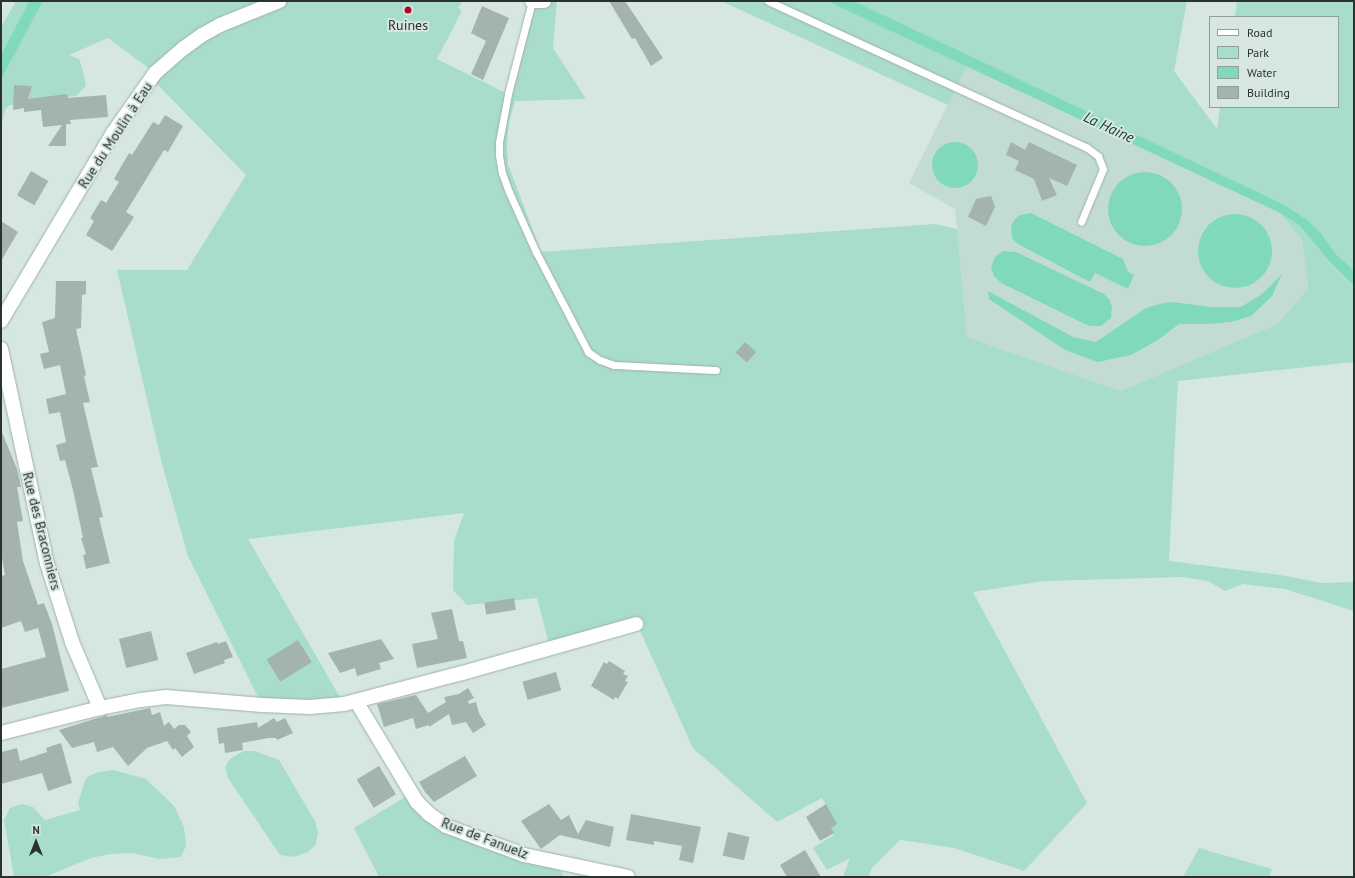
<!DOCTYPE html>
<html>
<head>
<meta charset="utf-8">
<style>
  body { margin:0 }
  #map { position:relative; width:1355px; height:878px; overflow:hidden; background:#d6e7e1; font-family:"PT Sans",sans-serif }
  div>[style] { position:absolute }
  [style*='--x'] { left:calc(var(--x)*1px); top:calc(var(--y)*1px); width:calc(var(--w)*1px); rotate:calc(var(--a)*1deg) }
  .built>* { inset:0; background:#c3dcd2 }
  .green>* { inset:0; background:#a8ddca }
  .water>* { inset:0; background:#81d9bd }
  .round { border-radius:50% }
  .building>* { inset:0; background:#a3b4ad; transform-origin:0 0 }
  .roads { filter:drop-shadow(0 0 1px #a0b0aa) drop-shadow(0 0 1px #a0b0aa) }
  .service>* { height:7px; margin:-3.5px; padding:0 3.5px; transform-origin:3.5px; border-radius:3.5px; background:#fff }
  .minor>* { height:14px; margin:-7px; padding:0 7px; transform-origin:7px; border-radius:7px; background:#fff }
  .dots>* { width:11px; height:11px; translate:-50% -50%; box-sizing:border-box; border:2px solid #d6e7e1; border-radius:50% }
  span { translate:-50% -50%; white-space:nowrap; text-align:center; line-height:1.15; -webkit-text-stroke:4px #d6e7e1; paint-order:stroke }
  .poi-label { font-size:14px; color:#2b312f }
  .street-label { font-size:14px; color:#2b312f }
  .water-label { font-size:15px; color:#194135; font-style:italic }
  .frame { position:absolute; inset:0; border:2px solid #2b312f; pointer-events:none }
  .legend { position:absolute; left:1209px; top:16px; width:130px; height:92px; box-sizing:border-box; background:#d6e7e1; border:1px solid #929e9a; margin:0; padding:5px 7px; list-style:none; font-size:12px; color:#2b312f }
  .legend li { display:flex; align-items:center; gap:8px; height:20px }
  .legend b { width:20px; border:1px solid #929e9a }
  .north { position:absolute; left:16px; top:822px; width:40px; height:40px; -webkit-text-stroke:3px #d6e7e1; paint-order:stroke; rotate:0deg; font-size:11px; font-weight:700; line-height:16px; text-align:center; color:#2b312f }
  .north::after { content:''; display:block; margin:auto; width:14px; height:18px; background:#2b312f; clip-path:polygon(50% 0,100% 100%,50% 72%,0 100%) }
</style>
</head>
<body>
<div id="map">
  <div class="built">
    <i style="clip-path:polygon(967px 66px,1280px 213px,1302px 240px,1308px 289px,1277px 324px,1121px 391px,967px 337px,955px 209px,909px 183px)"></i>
  </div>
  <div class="green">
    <i style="clip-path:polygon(16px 1px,29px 1px,1px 55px,1px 27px)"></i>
    <i style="clip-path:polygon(43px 1px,462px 1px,458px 8px,462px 11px,437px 59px,508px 94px,532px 1px,557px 1px,553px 48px,586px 99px,515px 101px,509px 122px,507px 145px,508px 164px,541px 252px,935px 224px,957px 229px,967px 337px,1121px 391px,1277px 324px,1308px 289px,1302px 240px,1280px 213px,1300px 226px,1329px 261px,1354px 286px,1354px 362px,1178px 381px,1169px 561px,1287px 576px,1321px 583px,1354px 582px,1354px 611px,1285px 589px,1243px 584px,1225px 591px,1208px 581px,1183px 577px,1044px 581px,973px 592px,1087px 803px,1024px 871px,954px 848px,900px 840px,872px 868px,868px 877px,843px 877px,850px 858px,827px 870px,813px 848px,834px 835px,828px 824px,834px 820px,822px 798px,777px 822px,693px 748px,637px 624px,550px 648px,537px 598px,467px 605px,453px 590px,454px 541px,464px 513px,248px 539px,344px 704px,262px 705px,188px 556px,162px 464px,117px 270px,187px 270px,246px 175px,152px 79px,155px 73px,108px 38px,69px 55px,79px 59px,83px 71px,86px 86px,76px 96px,11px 105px,5px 109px,1px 127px,1px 80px)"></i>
    <i style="clip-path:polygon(721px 1px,827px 1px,967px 66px,948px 105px)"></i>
    <i style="clip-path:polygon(854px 1px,1187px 1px,1174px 71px,1217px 129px,1220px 107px,1338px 107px,1338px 17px,1235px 17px,1237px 1px,1354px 1px,1354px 271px,1336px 254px,1320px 232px,1309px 221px,1283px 204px)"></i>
    <i style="clip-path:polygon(244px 751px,255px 751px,279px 760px,315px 821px,318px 832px,316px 844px,308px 852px,293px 857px,280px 855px,228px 778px,225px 767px,230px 759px)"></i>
    <i style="clip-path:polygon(113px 770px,146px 779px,174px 806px,184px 827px,186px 846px,181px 857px,159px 859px,132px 853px,110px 854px,91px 858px,45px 877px,14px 877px,4px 820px,10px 808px,22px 804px,33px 807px,45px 820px,80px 810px,78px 803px,86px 778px,95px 773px)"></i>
    <i style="clip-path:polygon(412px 793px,429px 814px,553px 862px,565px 877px,379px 877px,354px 828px)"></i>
    <i style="clip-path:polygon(1199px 848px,1272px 869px,1269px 877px,1183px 877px)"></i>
  </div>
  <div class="water">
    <i style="clip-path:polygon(29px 1px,43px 1px,1px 80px,1px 55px)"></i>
    <i style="clip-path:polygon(827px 1px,854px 1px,1283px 204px,1309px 221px,1320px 232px,1336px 254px,1354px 271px,1354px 286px,1329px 261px,1300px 226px,1280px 213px)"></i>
    <i class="round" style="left:932px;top:142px;width:46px;height:46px"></i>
    <i class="round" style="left:1108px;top:172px;width:74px;height:74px"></i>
    <i style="clip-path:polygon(1031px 213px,1123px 259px,1128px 272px,1134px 275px,1128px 289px,1095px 273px,1090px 282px,1016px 243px,1012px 238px,1011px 226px,1015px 219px,1020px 215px)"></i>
    <i class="round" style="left:1198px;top:214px;width:74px;height:74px"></i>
    <i style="clip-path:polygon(1003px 251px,1016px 252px,1104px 294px,1109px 299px,1112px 307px,1111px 318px,1101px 326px,1089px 326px,1001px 283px,994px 276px,991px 267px,995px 257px)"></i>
    <i style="clip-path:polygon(1282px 274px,1272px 296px,1251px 316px,1231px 322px,1208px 324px,1179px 324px,1158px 340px,1131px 355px,1098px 362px,1065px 350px,989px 299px,988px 291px,1073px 337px,1096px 342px,1146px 308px,1159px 304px,1172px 302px,1211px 307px,1241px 307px,1262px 294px)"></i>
  </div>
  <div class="building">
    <i style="clip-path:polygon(609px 1px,625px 1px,663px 58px,651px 66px,635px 38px,632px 39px)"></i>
    <i style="clip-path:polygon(482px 6px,509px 18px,483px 80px,471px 74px,486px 41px,471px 33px)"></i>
    <i style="clip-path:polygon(14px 85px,32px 86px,28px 99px,67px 94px,68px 98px,106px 95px,108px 117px,70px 120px,71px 124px,66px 124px,66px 146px,48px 146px,62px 125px,43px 127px,41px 110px,24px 112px,24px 108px,13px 110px)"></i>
    <i style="clip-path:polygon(165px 115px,183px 126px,168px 152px,164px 150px,126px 212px,134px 217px,112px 251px,86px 235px,94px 221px,90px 218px,101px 200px,106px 203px,119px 182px,114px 179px,129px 153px,132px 155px,153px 122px,159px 125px)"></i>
    <i style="clip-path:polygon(1011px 142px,1025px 150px,1029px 142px,1077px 165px,1067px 186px,1049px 178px,1057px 195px,1042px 201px,1034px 179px,1015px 170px,1019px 161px,1006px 155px)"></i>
    <i style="left:31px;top:171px;width:20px;height:28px;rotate:30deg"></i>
    <i style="clip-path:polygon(991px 196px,995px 207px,986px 226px,968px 217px,976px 199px)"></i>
    <i style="clip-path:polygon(1px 221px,18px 232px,1px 261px)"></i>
    <i style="clip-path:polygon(56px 281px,86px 281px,86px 294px,82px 295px,81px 328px,76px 329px,86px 375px,84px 376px,90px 402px,83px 403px,98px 467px,91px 468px,103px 517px,99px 518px,110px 563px,86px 569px,83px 555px,86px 554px,81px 538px,83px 538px,73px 490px,65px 460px,60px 461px,56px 445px,66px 442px,60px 412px,49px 414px,46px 399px,66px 394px,60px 365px,44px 369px,40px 354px,49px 352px,42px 322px,55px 318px)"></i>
    <i style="left:745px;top:342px;width:15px;height:14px;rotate:42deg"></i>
    <i style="clip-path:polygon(1px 430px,17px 469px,21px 487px,17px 487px,23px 521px,17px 522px,23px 561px,38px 605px,44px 603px,52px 624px,69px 691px,1px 708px,1px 669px,46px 657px,38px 628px,25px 632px,21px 621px,1px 628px,1px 576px,5px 575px,1px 553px)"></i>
    <i style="left:514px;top:598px;width:12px;height:30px;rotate:81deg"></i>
    <i style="clip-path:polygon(452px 609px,459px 641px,463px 641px,467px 658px,417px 668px,412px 644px,438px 639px,431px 613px)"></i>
    <i style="left:151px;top:631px;width:30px;height:33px;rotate:76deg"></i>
    <i style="clip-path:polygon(381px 639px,394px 659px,379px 663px,381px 669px,357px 676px,355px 668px,340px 673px,328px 653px)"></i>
    <i style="left:298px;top:640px;width:26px;height:37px;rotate:58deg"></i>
    <i style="clip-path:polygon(226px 641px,233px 657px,224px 660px,225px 663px,194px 674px,186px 653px,217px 642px,218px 644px)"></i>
    <i style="clip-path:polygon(609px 661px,625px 671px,623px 674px,628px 676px,625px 681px,628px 682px,618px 699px,615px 697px,614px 700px,591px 686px,604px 662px,607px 664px)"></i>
    <i style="left:556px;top:672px;width:19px;height:35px;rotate:74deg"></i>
    <i style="clip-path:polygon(468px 688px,474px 698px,468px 701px,469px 704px,476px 702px,479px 713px,486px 725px,473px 733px,466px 722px,452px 725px,449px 714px,429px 727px,429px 725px,416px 729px,413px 718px,384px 727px,377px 704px,416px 695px,428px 713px,446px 702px,444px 697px,459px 694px)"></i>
    <i style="clip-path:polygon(150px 708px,152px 715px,160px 712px,164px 726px,169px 722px,174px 729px,179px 725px,185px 725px,191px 732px,187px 736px,194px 747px,182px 757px,175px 748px,173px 750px,167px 741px,147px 748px,128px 766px,113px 747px,97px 752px,94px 742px,72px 748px,59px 730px,104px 716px,107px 715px,107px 717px)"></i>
    <i style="clip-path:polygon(274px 718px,277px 722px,285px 718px,293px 733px,277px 740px,276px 738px,268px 738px,242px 743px,243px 750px,225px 753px,224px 743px,219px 744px,217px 728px,257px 722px,258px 728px)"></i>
    <i style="clip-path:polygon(61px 743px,72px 783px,48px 791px,42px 773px,1px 784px,1px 752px,17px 748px,20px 761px,47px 752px,46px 748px)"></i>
    <i style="clip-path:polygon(465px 756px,477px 776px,434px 802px,425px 792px,419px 782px)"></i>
    <i style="left:379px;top:766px;width:33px;height:26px;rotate:59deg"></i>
    <i style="clip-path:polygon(549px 804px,561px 820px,569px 815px,578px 834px,586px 820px,614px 827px,610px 847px,560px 835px,541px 849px,521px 821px)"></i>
    <i style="clip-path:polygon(826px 804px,837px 824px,831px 828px,834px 833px,820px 841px,806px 817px)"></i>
    <i style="clip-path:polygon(631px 814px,701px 827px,693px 863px,679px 860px,682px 846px,654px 841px,654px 845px,626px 840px)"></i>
    <i style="left:728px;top:832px;width:22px;height:24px;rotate:13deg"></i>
    <i style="clip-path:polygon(805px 850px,821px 877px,787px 877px,780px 865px)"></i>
  </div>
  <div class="roads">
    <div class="service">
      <i style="--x:532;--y:1;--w:96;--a:104.5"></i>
      <i style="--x:508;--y:94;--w:49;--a:100.6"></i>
      <i style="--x:499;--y:142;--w:13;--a:90"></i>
      <i style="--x:499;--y:155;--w:18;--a:81"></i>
      <i style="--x:502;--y:173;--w:20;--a:70"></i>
      <i style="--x:509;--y:192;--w:66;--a:65.8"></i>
      <i style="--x:536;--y:252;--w:113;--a:62.5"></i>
      <i style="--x:588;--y:352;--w:14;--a:34"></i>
      <i style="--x:600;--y:360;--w:15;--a:20"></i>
      <i style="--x:614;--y:365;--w:102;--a:2.8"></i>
      <i style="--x:768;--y:1;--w:350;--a:24.7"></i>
      <i style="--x:1086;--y:147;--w:15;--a:37"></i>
      <i style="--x:1098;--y:156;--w:14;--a:69"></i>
      <i style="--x:1103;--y:169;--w:57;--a:112.5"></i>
    </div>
    <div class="minor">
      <i style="--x:532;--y:1;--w:12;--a:0"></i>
      <i style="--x:1;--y:321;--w:219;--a:-59.2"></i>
      <i style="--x:113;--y:133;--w:73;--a:-55"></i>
      <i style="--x:155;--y:73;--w:38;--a:-41"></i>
      <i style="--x:184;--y:48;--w:22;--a:-36"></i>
      <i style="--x:202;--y:35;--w:21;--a:-29"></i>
      <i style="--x:220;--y:25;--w:64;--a:-22.1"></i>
      <i style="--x:1;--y:349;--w:219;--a:77.9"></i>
      <i style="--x:47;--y:563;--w:83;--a:72.4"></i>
      <i style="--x:72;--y:642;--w:72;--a:67"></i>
      <i style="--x:356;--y:701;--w:118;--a:58.9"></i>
      <i style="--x:417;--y:802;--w:17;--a:45"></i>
      <i style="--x:429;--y:814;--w:21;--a:35"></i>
      <i style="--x:446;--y:826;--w:83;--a:20.4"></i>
      <i style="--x:524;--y:855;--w:106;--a:11.9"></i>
      <i style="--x:1;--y:733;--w:102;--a:-14.2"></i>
      <i style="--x:100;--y:708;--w:42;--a:-11"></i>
      <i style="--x:141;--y:700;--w:25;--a:-7"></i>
      <i style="--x:166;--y:697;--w:96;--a:4.8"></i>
      <i style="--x:262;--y:705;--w:48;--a:2.4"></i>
      <i style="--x:310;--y:707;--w:34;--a:-5"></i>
      <i style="--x:344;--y:704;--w:122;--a:-14.7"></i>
      <i style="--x:462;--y:673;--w:181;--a:-15.7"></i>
    </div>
  </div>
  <div class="dots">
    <i style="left:408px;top:10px;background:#a50a27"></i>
  </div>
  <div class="poi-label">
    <span style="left:408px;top:25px">Ruines</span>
  </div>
  <div class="street-label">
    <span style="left:115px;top:135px;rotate:-57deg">Rue du Moulin à Eau</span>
    <span style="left:42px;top:531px;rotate:76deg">Rue des Braconniers</span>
    <span style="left:485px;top:838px;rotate:21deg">Rue de Fanuelz</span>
  </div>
  <div class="water-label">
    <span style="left:1109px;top:127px;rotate:25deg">La Haine</span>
  </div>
  <div class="frame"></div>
  <ul class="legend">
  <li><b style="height:5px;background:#fff"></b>Road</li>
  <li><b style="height:11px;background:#a8ddca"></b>Park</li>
  <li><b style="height:11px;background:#81d9bd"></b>Water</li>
  <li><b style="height:11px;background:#a3b4ad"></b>Building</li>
  </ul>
  <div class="north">N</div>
</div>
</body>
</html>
